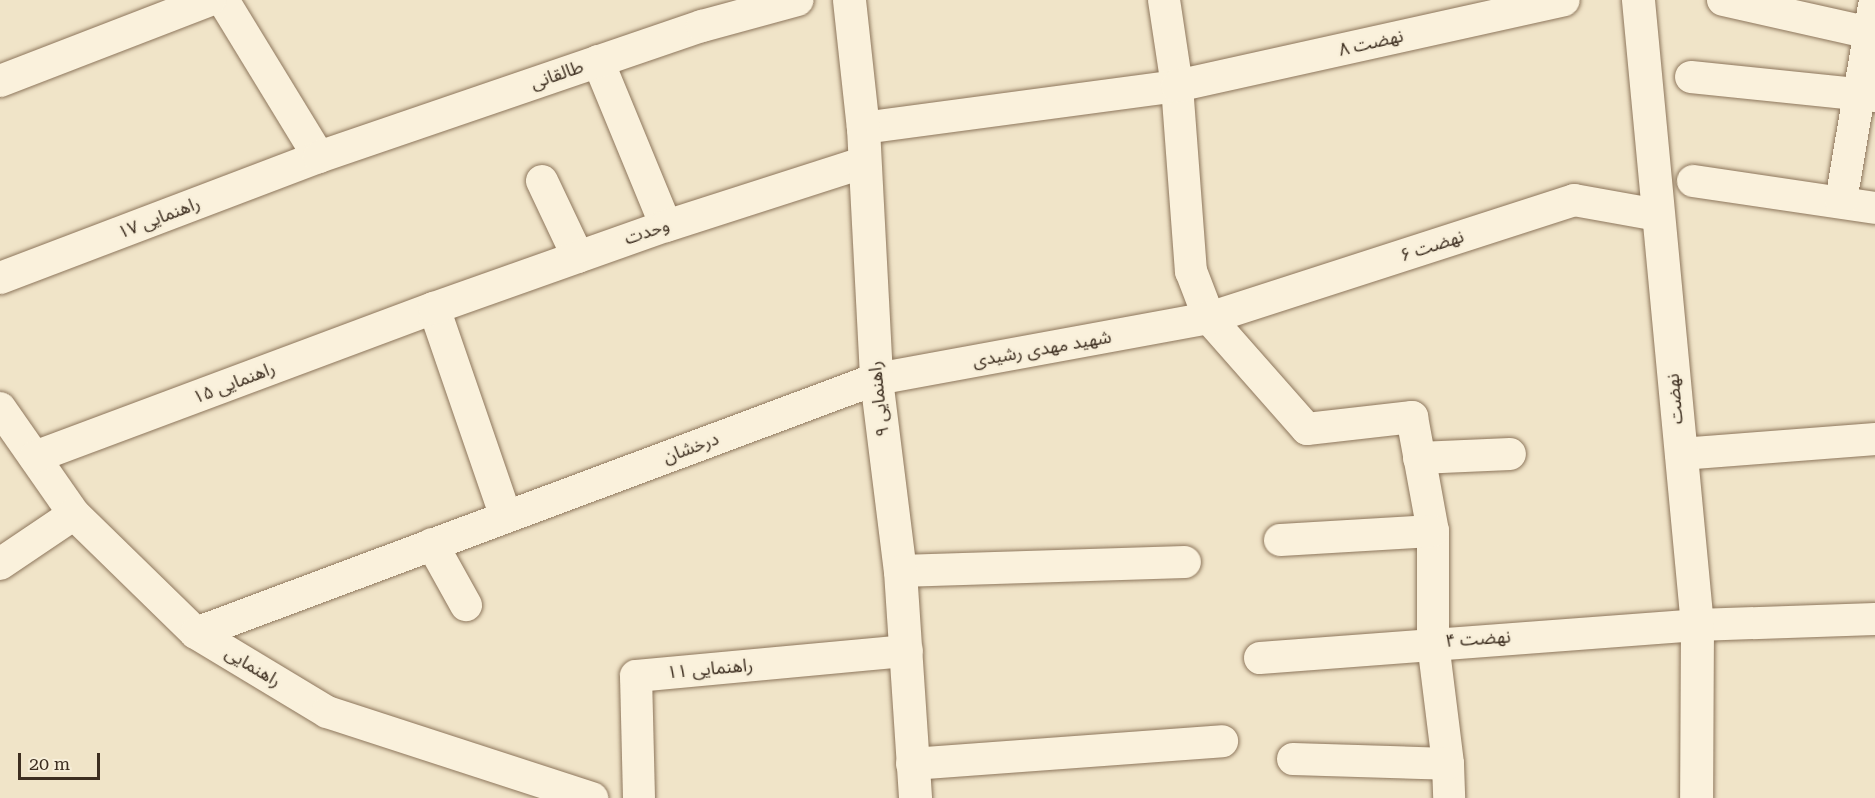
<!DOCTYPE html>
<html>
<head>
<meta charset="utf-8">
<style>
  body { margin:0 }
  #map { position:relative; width:1875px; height:798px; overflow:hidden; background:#f0e4c8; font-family:"Roboto Serif","Noto Sans Arabic",serif }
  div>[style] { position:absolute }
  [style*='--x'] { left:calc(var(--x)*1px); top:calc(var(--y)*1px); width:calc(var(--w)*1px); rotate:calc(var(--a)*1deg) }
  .roads { filter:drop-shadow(0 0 2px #8d765c) drop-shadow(0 0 2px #8d765c) }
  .minor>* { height:32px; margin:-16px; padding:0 16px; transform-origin:16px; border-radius:16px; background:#faf1dc }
  .tertiary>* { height:33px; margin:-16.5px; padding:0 16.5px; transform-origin:16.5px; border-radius:16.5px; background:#faf1dc }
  span { translate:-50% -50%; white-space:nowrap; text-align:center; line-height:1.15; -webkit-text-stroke:4.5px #f7eed8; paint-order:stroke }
  .street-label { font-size:18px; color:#3d2e20 }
  .scale { position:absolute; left:18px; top:753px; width:82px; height:27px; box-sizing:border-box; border:3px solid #3d2e20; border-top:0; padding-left:8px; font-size:18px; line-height:21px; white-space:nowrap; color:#3d2e20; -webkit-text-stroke:4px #f7eed8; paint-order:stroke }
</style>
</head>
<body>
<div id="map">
  <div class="roads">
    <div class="minor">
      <i style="--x:223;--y:0;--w:184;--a:58.6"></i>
      <i style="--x:1164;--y:0;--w:87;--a:81.4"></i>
      <i style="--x:1177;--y:86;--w:186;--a:85.7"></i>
      <i style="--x:1191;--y:271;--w:50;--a:69"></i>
      <i style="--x:1209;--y:318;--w:148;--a:48.6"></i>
      <i style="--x:1307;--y:429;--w:106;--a:-6.5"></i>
      <i style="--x:1412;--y:417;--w:116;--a:79.6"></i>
      <i style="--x:1433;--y:531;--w:112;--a:90"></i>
      <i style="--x:1433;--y:643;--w:122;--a:82.9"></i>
      <i style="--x:1448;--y:764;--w:34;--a:88"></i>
      <i style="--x:1723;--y:0;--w:156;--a:12.6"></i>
      <i style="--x:598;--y:61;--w:178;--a:67.6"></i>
      <i style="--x:1691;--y:77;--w:185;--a:5.9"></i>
      <i style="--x:0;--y:81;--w:225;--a:-21.1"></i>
      <i style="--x:863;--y:128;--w:317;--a:-7.6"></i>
      <i style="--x:1177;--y:86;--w:396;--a:-12.5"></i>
      <i style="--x:542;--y:181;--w:84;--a:64.7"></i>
      <i style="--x:1693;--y:181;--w:184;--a:8.4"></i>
      <i style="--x:1841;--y:201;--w:204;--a:-80.4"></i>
      <i style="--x:0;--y:278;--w:341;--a:-20.8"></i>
      <i style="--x:319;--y:157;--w:405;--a:-18.9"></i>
      <i style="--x:702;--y:26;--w:99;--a:-15.2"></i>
      <i style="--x:434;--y:308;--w:221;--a:71"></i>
      <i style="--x:0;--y:408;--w:129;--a:55.1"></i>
      <i style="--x:74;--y:514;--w:170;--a:44.3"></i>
      <i style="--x:196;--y:633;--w:153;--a:31.1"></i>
      <i style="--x:327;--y:712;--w:279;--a:18"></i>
      <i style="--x:1681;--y:454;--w:195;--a:-4.4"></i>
      <i style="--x:35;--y:457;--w:426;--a:-20.5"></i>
      <i style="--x:434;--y:308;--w:246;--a:-19.5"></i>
      <i style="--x:666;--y:226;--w:206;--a:-17.8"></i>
      <i style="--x:1419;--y:458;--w:91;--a:-2.5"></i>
      <i style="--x:1280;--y:540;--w:153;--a:-3.4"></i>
      <i style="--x:432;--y:544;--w:70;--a:60.9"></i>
      <i style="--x:0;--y:564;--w:89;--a:-34"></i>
      <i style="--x:900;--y:571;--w:285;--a:-1.8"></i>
      <i style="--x:196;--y:633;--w:726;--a:-20.48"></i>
      <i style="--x:876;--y:379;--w:339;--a:-10.4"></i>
      <i style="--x:1209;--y:318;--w:384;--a:-17.9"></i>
      <i style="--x:1574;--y:200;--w:85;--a:10.1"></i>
      <i style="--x:1260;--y:658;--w:438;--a:-4.3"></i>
      <i style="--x:1697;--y:625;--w:178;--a:-1.9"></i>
      <i style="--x:1293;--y:759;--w:155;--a:1.8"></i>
      <i style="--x:912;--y:764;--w:311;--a:-4.2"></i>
      <i style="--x:639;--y:798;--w:122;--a:-91.4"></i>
      <i style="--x:636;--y:676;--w:272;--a:-5.3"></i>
    </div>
    <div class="tertiary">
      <i style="--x:849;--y:0;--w:129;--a:83.8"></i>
      <i style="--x:863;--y:128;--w:251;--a:87"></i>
      <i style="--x:876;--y:379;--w:193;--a:82.9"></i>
      <i style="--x:900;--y:571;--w:227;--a:86.2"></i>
      <i style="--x:1638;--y:0;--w:628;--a:84.61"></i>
      <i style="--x:1697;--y:625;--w:173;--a:90.3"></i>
    </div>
  </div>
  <div class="street-label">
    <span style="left:1371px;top:43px;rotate:-13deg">نهضت ۸</span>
    <span style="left:557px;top:75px;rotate:-19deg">طالقانی</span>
    <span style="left:159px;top:218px;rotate:-21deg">راهنمایی ۱۷</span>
    <span style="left:647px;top:232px;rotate:-19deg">وحدت</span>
    <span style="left:1432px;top:246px;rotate:-18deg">نهضت ۶</span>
    <span style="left:1042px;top:349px;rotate:-10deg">شهید مهدی رشیدی</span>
    <span style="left:234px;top:383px;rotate:-21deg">راهنمایی ۱۵</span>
    <span style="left:879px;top:399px;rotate:-96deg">راهنمایی ۹</span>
    <span style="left:1675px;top:399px;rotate:-95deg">نهضت</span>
    <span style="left:691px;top:448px;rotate:-20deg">درخشان</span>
    <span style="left:1478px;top:639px;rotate:-4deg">نهضت ۴</span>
    <span style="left:253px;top:667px;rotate:31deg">راهنمایی</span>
    <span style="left:710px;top:669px;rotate:-5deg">راهنمایی ۱۱</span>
  </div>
  <div class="scale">20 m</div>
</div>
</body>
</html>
